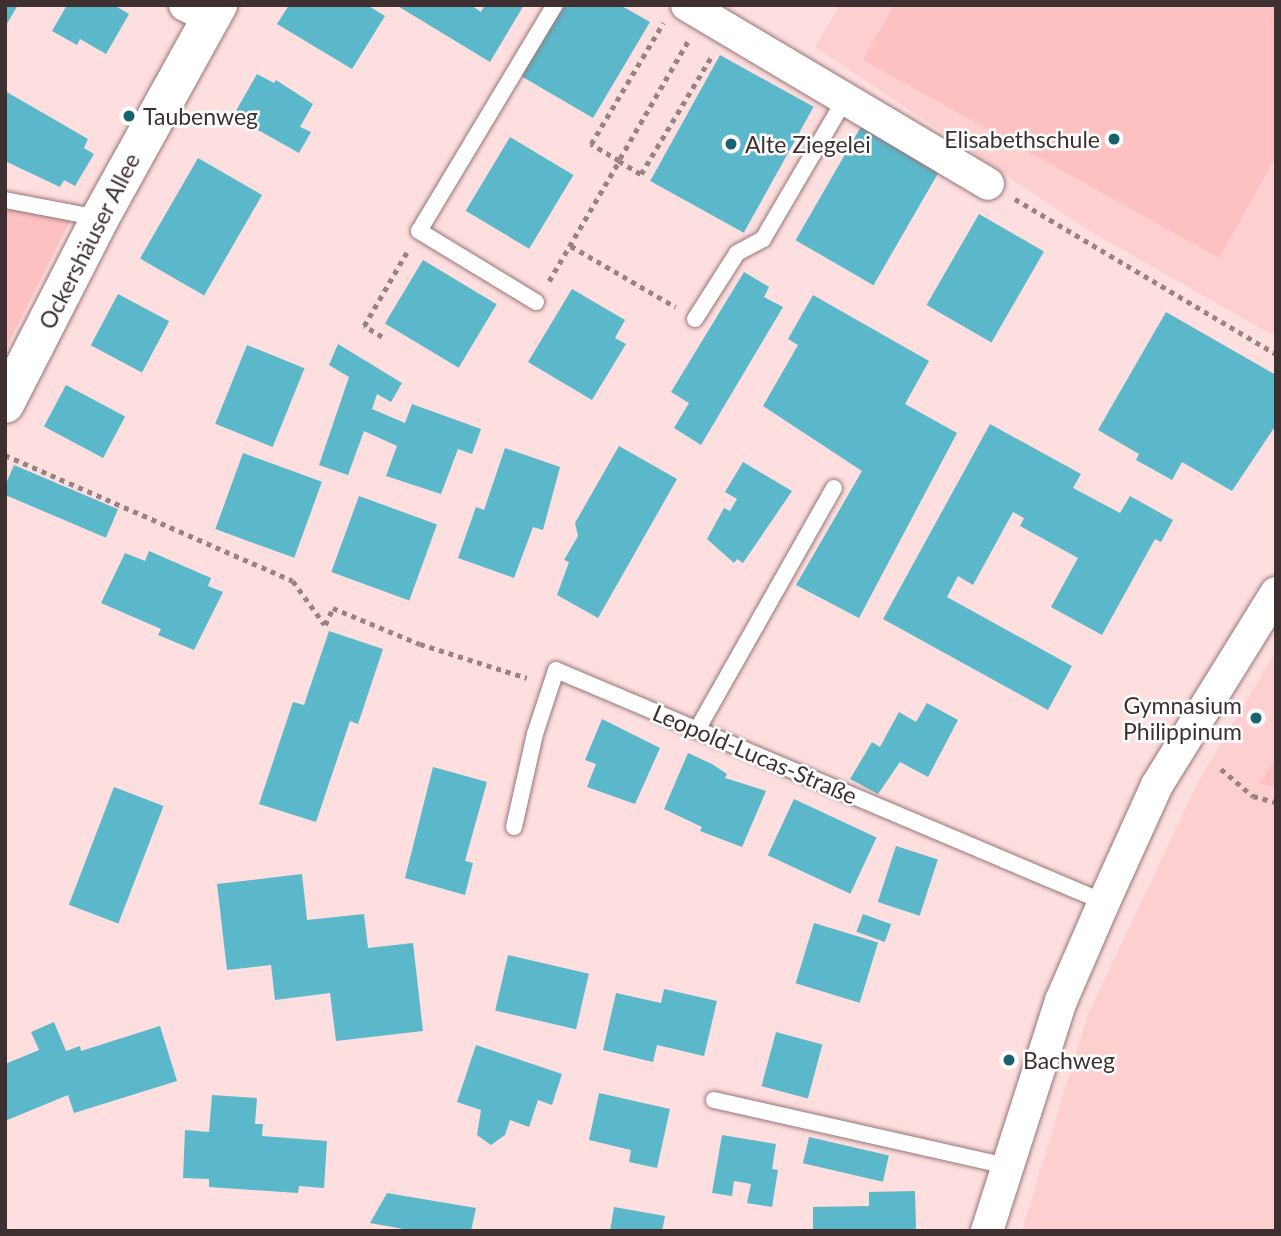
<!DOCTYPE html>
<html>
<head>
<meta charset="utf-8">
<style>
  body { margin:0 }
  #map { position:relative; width:1281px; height:1236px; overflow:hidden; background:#fedfdf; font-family:Lato,sans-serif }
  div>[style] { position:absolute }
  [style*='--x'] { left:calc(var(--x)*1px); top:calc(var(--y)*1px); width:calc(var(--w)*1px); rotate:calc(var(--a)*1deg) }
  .built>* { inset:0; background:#fecfd0 }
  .green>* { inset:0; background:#fec1c2 }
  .building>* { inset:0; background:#5bb7ca; transform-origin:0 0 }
  .path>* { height:4.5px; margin-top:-2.25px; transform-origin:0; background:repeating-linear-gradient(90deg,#988282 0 5px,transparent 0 10px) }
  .roads { filter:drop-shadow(0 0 2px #977576) drop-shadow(0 0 2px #977576) }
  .service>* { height:16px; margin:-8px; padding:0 8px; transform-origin:8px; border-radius:8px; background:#fff }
  .minor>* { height:32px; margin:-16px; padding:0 16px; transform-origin:16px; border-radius:16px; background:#fff }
  .tertiary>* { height:38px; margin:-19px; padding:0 19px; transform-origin:19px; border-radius:19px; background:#fff }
  .dots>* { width:19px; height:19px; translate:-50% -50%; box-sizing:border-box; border:4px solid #fff; border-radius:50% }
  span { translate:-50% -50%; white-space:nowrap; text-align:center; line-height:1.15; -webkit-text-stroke:5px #fff; paint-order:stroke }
  .poi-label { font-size:23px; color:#3e3030 }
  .left { translate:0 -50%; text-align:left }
  .right { translate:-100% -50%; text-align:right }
  .street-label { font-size:23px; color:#3e3030 }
  .frame { position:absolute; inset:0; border:7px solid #3e3030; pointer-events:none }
</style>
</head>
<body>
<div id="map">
  <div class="built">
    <i style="clip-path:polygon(840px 5px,1276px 5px,1276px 337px,1088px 230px,815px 47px)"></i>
    <i style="clip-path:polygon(1276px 651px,1276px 1231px,1022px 1231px,1087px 1017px,1197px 784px)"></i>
  </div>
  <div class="green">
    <i style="clip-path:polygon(894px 5px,1276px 6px,1276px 156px,1219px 258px,863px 60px)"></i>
    <i style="clip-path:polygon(5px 208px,71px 220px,5px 350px)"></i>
    <i style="clip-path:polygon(1276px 758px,1276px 787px,1259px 784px)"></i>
  </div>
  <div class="building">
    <i style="clip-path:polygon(5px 5px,18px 5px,5px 27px)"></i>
    <i style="clip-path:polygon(67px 5px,114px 5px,129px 14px,106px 54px,80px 39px,77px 45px,52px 31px)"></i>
    <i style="clip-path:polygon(289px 5px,367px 5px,385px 16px,352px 69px,277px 24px)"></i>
    <i style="clip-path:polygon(396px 5px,471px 5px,481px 12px,485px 5px,524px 5px,490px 62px)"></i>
    <i style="clip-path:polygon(565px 5px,620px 5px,650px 22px,593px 118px,521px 76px)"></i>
    <i style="left:720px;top:55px;width:107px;height:144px;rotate:29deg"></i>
    <i style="clip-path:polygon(257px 74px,274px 83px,276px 80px,313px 104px,300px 127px,311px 132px,299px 153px,233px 116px)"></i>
    <i style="clip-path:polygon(5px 91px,88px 139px,84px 148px,94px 154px,75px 186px,64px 180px,60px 187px,5px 161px)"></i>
    <i style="left:862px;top:125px;width:90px;height:133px;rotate:30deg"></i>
    <i style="left:510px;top:137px;width:74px;height:86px;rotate:31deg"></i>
    <i style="left:198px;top:158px;width:74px;height:116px;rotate:30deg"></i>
    <i style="left:979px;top:214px;width:75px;height:105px;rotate:30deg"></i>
    <i style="left:423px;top:260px;width:86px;height:74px;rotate:31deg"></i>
    <i style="clip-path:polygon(744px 272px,769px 287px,764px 297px,783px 307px,701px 445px,674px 428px,689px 403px,671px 392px)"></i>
    <i style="clip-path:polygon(572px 289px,625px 320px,615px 338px,626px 344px,592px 400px,528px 362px)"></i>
    <i style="left:118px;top:294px;width:58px;height:58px;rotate:28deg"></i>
    <i style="clip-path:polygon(813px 295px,929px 361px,905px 404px,957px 433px,859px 618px,796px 585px,862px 471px,763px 406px,798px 345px,788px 339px)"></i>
    <i style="clip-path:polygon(1166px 312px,1276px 375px,1276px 425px,1232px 491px,1182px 462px,1172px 480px,1136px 460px,1139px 454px,1098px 430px)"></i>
    <i style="clip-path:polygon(338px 344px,402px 383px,391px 402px,377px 394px,372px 409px,405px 423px,412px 404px,481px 429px,472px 454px,458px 449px,441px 494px,386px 476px,397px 446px,364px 431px,348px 475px,319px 465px,349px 377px,329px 365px)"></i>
    <i style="left:247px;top:345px;width:62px;height:85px;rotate:22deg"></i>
    <i style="left:66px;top:385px;width:67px;height:47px;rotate:28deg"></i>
    <i style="clip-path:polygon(990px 424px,1081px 474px,1073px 488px,1120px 513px,1130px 496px,1173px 520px,1161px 542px,1155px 539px,1102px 635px,1051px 607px,1078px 558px,1020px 526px,1024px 518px,1013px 512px,973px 585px,958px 576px,947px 597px,1072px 666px,1048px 710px,883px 619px)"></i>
    <i style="clip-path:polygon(619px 446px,677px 479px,598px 618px,557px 595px,569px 562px,564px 560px,578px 536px,575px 523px)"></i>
    <i style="clip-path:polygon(505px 448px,560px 467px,543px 530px,533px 527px,514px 578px,458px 558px,476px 507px,484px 510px)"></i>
    <i style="left:243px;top:453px;width:84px;height:81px;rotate:20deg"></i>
    <i style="clip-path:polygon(743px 462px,792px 491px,743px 563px,737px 559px,734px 563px,707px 539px,724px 508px,730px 511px,737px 499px,725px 492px)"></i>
    <i style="left:14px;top:465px;width:113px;height:31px;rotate:23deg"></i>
    <i style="left:359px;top:496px;width:83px;height:81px;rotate:20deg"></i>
    <i style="clip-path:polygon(149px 551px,211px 578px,208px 586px,223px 592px,194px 650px,158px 635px,161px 629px,101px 603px,125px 553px,145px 561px)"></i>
    <i style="clip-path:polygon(329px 631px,383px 649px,358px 724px,350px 721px,316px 822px,259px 804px,293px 702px,304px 705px)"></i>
    <i style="clip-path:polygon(927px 703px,958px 720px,928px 777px,900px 762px,878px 794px,850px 779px,872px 742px,880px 747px,899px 712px,916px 722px)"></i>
    <i style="clip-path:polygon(602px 719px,660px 748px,635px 804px,587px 787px,596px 764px,585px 760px)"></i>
    <i style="clip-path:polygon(688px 753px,712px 764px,727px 774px,725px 778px,766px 791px,742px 847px,700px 831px,702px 827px,664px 809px)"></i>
    <i style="clip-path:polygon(433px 767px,487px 782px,465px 861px,473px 863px,465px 895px,405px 878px)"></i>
    <i style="left:114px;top:787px;width:53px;height:126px;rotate:21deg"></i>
    <i style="left:794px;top:799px;width:91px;height:62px;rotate:25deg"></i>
    <i style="left:896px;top:846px;width:44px;height:59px;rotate:18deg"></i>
    <i style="clip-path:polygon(302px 874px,307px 920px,364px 914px,368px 948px,413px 943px,423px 1031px,336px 1041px,330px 993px,275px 1000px,271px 965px,227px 970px,217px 884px)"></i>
    <i style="left:863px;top:914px;width:30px;height:19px;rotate:20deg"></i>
    <i style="left:814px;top:923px;width:67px;height:63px;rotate:17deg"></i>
    <i style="left:508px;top:955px;width:83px;height:57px;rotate:13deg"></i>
    <i style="clip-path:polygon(664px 989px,717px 1001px,704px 1056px,657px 1045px,653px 1062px,603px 1050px,616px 993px,661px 1003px)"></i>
    <i style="clip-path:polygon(54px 1022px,66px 1051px,80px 1046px,81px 1051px,160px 1026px,177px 1081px,74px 1113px,68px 1095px,5px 1121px,5px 1064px,39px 1050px,31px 1032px)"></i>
    <i style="left:776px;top:1032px;width:48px;height:56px;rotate:15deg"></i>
    <i style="clip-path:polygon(476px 1045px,562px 1074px,552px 1105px,538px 1100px,529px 1127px,510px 1120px,505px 1135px,491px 1145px,477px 1135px,481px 1110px,457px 1102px)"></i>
    <i style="clip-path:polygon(599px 1093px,670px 1109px,657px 1168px,629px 1162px,631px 1150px,589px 1140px)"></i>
    <i style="clip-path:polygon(212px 1095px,257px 1098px,255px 1124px,263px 1124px,262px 1136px,327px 1141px,324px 1188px,299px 1186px,298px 1193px,209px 1187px,209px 1179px,183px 1178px,185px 1130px,209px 1132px)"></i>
    <i style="clip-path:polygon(722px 1135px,776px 1144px,772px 1169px,778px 1170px,772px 1207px,747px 1203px,751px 1184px,734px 1181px,732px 1196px,712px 1193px)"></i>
    <i style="left:809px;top:1137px;width:82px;height:27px;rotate:13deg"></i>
    <i style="clip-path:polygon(915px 1191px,916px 1231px,813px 1231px,813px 1207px,869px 1206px,869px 1192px)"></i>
    <i style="clip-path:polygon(387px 1193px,476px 1208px,471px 1231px,415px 1231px,370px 1223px)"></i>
    <i style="clip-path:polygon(614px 1207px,665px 1216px,662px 1231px,610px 1231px)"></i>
  </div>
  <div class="path">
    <i style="--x:688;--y:42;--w:138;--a:120.1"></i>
    <i style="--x:619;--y:161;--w:26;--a:31"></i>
    <i style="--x:641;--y:174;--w:136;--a:-59.1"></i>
    <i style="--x:1015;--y:199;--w:304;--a:30.7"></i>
    <i style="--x:571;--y:246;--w:121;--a:30.2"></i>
    <i style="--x:549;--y:281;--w:139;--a:-59.7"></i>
    <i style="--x:619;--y:161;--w:33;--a:-149"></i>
    <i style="--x:591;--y:144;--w:141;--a:-59.2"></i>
    <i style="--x:382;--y:337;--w:21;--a:-149"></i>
    <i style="--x:364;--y:326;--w:88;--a:-59.9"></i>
    <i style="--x:5;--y:455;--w:314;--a:23.6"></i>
    <i style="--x:293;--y:581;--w:54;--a:54"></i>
    <i style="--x:325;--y:625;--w:19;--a:-65"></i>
    <i style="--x:333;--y:608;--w:94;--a:22.5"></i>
    <i style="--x:420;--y:644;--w:112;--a:17.6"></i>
    <i style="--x:1221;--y:769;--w:42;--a:40.2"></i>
    <i style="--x:1253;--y:796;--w:24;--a:15"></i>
  </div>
  <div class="roads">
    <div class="service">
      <i style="--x:5;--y:200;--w:96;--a:10.8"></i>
      <i style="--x:536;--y:302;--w:137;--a:-148.7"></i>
      <i style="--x:419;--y:231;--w:264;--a:-59"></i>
      <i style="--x:695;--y:319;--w:78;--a:-57.5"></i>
      <i style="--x:737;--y:253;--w:30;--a:-28"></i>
      <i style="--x:763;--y:239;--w:162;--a:-59.6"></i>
      <i style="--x:697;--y:730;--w:278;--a:-60.5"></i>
      <i style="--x:514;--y:827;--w:95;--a:-77.3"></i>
      <i style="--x:535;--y:734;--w:67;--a:-71.8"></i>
      <i style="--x:556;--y:670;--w:595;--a:22.95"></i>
      <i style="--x:714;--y:1100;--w:299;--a:12.7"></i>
    </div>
    <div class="minor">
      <i style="--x:185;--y:5;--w:28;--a:27"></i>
      <i style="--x:687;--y:5;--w:350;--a:30.7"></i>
      <i style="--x:987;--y:1231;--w:242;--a:-72.2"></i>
      <i style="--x:1061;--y:1001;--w:108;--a:-66.5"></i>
      <i style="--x:1104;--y:902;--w:128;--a:-65.6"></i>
      <i style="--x:1157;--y:785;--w:226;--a:-58.2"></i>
    </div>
    <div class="tertiary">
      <i style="--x:5;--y:404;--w:209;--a:-62.9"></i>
      <i style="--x:100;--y:218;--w:244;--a:-61"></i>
    </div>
  </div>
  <div class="dots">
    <i style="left:129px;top:116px;background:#18626f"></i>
    <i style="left:1114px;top:139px;background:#18626f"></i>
    <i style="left:731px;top:144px;background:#18626f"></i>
    <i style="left:1256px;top:718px;background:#18626f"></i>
    <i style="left:1009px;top:1060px;background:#18626f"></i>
  </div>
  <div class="poi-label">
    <span class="left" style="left:143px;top:116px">Taubenweg</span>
    <span class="right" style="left:1100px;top:139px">Elisabethschule</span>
    <span class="left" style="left:745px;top:144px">Alte Ziegelei</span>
    <span class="right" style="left:1242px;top:718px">Gymnasium<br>Philippinum</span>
    <span class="left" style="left:1023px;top:1060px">Bachweg</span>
  </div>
  <div class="street-label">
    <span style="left:89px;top:241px;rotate:-63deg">Ockershäuser Allee</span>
    <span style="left:755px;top:754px;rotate:23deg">Leopold-Lucas-Straße</span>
  </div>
  <div class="frame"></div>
</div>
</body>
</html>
